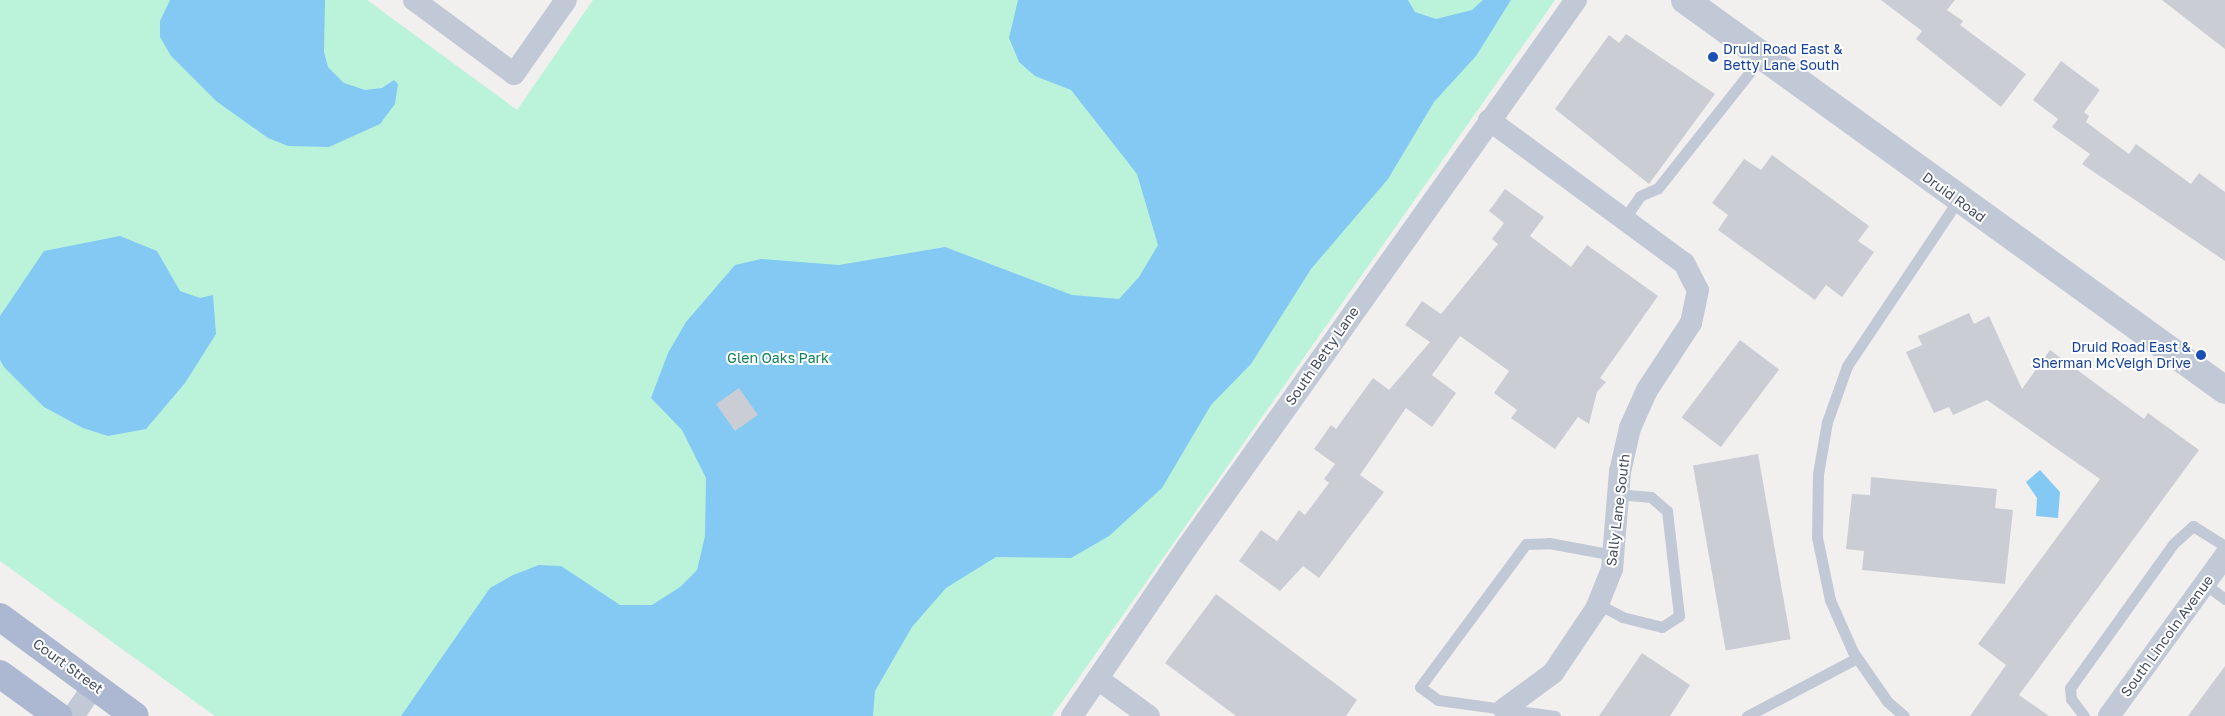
<!DOCTYPE html>
<html>
<head>
<meta charset="utf-8">
<style>
  body { margin:0 }
  #map { position:relative; width:2225px; height:716px; overflow:hidden; background:#f2efef; font-family:"Golos Text",sans-serif }
  div>[style] { position:absolute }
  [style*='--x'] { left:calc(var(--x)*1px); top:calc(var(--y)*1px); width:calc(var(--w)*1px); rotate:calc(var(--a)*1deg) }
  .green>* { inset:0; background:#baf3da }
  .water>* { inset:0; background:#83c9f4 }
  .building>* { inset:0; background:#cbcdd5; transform-origin:0 0 }
  .service>* { height:11px; margin:-5.5px; padding:0 5.5px; transform-origin:5.5px; border-radius:5.5px; background:#c1c8d6 }
  .minor>* { height:22px; margin:-11px; padding:0 11px; transform-origin:11px; border-radius:11px; background:#c1c8d6 }
  .tertiary>* { height:28px; margin:-14px; padding:0 14px; transform-origin:14px; border-radius:14px; background:#c1c8d6 }
  .primary>* { height:28px; margin:-14px; padding:0 14px; transform-origin:14px; border-radius:14px; background:#acb8d1 }
  .dots>* { width:14px; height:14px; translate:-50% -50%; box-sizing:border-box; border:2px solid #fff; border-radius:50% }
  span { translate:-50% -50%; white-space:nowrap; text-align:center; line-height:1.15; -webkit-text-stroke:4px #fff; paint-order:stroke }
  .transit-label { font-size:14px; color:#164399 }
  .left { translate:0 -50%; text-align:left }
  .right { translate:-100% -50%; text-align:right }
  .street-label { font-size:14px; color:#454e5f }
  .park-label { font-size:14px; color:#0e825c }
</style>
</head>
<body>
<div id="map">
  <div class="green">
    <i style="clip-path:polygon(0 0,367px 0,517px 110px,593px 0,1555px 0,1052px 716px,215px 716px,0 561px)"></i>
  </div>
  <div class="water">
    <i style="clip-path:polygon(170px 0,325px 0,324px 52px,328px 67px,344px 83px,365px 90px,382px 88px,394px 80px,398px 84px,395px 104px,380px 124px,329px 147px,288px 146px,268px 138px,216px 101px,171px 56px,160px 37px,160px 21px)"></i>
    <i style="clip-path:polygon(1018px 0,1408px 0,1415px 12px,1436px 19px,1472px 10px,1483px 0,1511px 0,1476px 56px,1434px 102px,1388px 179px,1311px 269px,1251px 364px,1211px 405px,1162px 488px,1109px 536px,1071px 558px,996px 557px,946px 588px,912px 627px,875px 691px,873px 716px,401px 716px,490px 588px,513px 575px,539px 565px,561px 566px,620px 605px,652px 605px,680px 587px,697px 570px,705px 536px,706px 478px,682px 430px,651px 398px,668px 353px,686px 322px,735px 265px,761px 259px,839px 265px,945px 247px,1072px 295px,1119px 299px,1139px 277px,1158px 245px,1137px 174px,1071px 90px,1035px 76px,1019px 62px,1009px 38px)"></i>
    <i style="clip-path:polygon(120px 236px,157px 251px,180px 291px,200px 298px,213px 295px,216px 334px,185px 383px,146px 429px,108px 436px,83px 428px,44px 407px,4px 367px,0 360px,0 316px,44px 251px)"></i>
    <i style="clip-path:polygon(2040px 470px,2060px 492px,2058px 518px,2036px 516px,2037px 498px,2026px 482px)"></i>
  </div>
  <div class="building">
    <i style="clip-path:polygon(1881px 0,1955px 0,1947px 10px,1963px 21px,1960px 25px,2026px 74px,2001px 107px,1916px 39px,1922px 31px)"></i>
    <i style="clip-path:polygon(2162px 0,2225px 0,2225px 49px)"></i>
    <i style="clip-path:polygon(1626px 34px,1715px 94px,1649px 184px,1555px 109px,1609px 35px,1619px 43px)"></i>
    <i style="clip-path:polygon(2061px 61px,2100px 90px,2084px 112px,2089px 116px,2086px 122px,2129px 154px,2136px 144px,2191px 184px,2199px 173px,2225px 192px,2225px 261px,2082px 164px,2090px 154px,2052px 127px,2058px 119px,2033px 100px)"></i>
    <i style="clip-path:polygon(1772px 155px,1869px 226px,1858px 241px,1874px 252px,1842px 297px,1826px 285px,1815px 300px,1718px 230px,1728px 215px,1712px 203px,1744px 159px,1761px 170px)"></i>
    <i style="clip-path:polygon(1505px 189px,1544px 217px,1530px 236px,1571px 267px,1587px 245px,1658px 296px,1600px 378px,1606px 382px,1597px 392px,1589px 424px,1578px 417px,1555px 449px,1511px 418px,1517px 410px,1494px 393px,1509px 371px,1460px 336px,1432px 375px,1456px 393px,1432px 427px,1406px 408px,1360px 475px,1384px 492px,1319px 578px,1303px 566px,1280px 591px,1239px 561px,1261px 530px,1277px 541px,1299px 510px,1305px 515px,1329px 483px,1324px 479px,1335px 464px,1314px 449px,1331px 425px,1336px 429px,1373px 378px,1389px 390px,1430px 342px,1405px 325px,1422px 301px,1441px 314px,1498px 244px,1492px 239px,1504px 223px,1489px 211px)"></i>
    <i style="clip-path:polygon(1969px 313px,1974px 324px,1989px 316px,2022px 389px,2050px 350px,2144px 419px,2148px 413px,2199px 450px,2019px 695px,2049px 716px,1970px 716px,2006px 665px,1978px 644px,2100px 479px,1987px 400px,1953px 415px,1949px 407px,1934px 413px,1906px 352px,1922px 345px,1918px 336px)"></i>
    <i style="left:1740px;top:340px;width:49px;height:97px;rotate:37deg"></i>
    <i style="left:739px;top:388px;width:33px;height:28px;rotate:55deg"></i>
    <i style="left:1758px;top:454px;width:188px;height:66px;rotate:80deg"></i>
    <i style="clip-path:polygon(1871px 477px,1997px 489px,1995px 508px,2013px 510px,2005px 584px,1862px 570px,1864px 551px,1846px 549px,1852px 494px,1870px 495px)"></i>
    <i style="clip-path:polygon(1216px 594px,1357px 700px,1346px 716px,1236px 716px,1165px 663px)"></i>
    <i style="clip-path:polygon(1642px 653px,1690px 685px,1670px 716px,1599px 716px)"></i>
    <i style="clip-path:polygon(2225px 666px,2225px 716px,2188px 716px)"></i>
  </div>
  <div class="service">
    <i style="--x:1624;--y:219;--w:28;--a:-55"></i>
    <i style="--x:1640;--y:196;--w:20;--a:-24"></i>
    <i style="--x:1658;--y:188;--w:167;--a:-51.6"></i>
    <i style="--x:2205;--y:584;--w:25;--a:37"></i>
    <i style="--x:1598;--y:604;--w:27;--a:28"></i>
    <i style="--x:1622;--y:617;--w:41;--a:14"></i>
    <i style="--x:1662;--y:627;--w:20;--a:-33"></i>
    <i style="--x:1679;--y:616;--w:106;--a:-96.5"></i>
    <i style="--x:1667;--y:511;--w:21;--a:-139"></i>
    <i style="--x:1651;--y:497;--w:33;--a:-175"></i>
    <i style="--x:1555;--y:716;--w:118;--a:-172.2"></i>
    <i style="--x:1438;--y:700;--w:22;--a:-144"></i>
    <i style="--x:1420;--y:687;--w:178;--a:-53.5"></i>
    <i style="--x:1526;--y:544;--w:23;--a:-2"></i>
    <i style="--x:1549;--y:543;--w:65;--a:10.6"></i>
    <i style="--x:1747;--y:716;--w:124;--a:-27.8"></i>
    <i style="--x:1904;--y:716;--w:23;--a:-139"></i>
    <i style="--x:1887;--y:701;--w:60;--a:-124.8"></i>
    <i style="--x:1853;--y:652;--w:57;--a:-113.9"></i>
    <i style="--x:1830;--y:600;--w:64;--a:-101.7"></i>
    <i style="--x:1817;--y:537;--w:63;--a:-89.1"></i>
    <i style="--x:1818;--y:474;--w:53;--a:-80.2"></i>
    <i style="--x:1827;--y:422;--w:59;--a:-70.3"></i>
    <i style="--x:1847;--y:366;--w:200;--a:-56.2"></i>
    <i style="--x:2084;--y:716;--w:21;--a:-127"></i>
    <i style="--x:2071;--y:699;--w:11;--a:-95"></i>
    <i style="--x:2070;--y:688;--w:177;--a:-54.4"></i>
    <i style="--x:2173;--y:544;--w:27;--a:-42"></i>
    <i style="--x:2193;--y:526;--w:38;--a:32"></i>
  </div>
  <div class="minor">
    <i style="--x:414;--y:0;--w:124;--a:36.5"></i>
    <i style="--x:514;--y:74;--w:90;--a:-54.9"></i>
    <i style="--x:1489;--y:120;--w:242;--a:36.3"></i>
    <i style="--x:1684;--y:263;--w:30;--a:63"></i>
    <i style="--x:1698;--y:290;--w:34;--a:102"></i>
    <i style="--x:1691;--y:323;--w:80;--a:123.3"></i>
    <i style="--x:1647;--y:390;--w:42;--a:114.1"></i>
    <i style="--x:1630;--y:428;--w:45;--a:102.8"></i>
    <i style="--x:1620;--y:472;--w:97;--a:94.7"></i>
    <i style="--x:1612;--y:569;--w:43;--a:111.8"></i>
    <i style="--x:1596;--y:609;--w:77;--a:123.9"></i>
    <i style="--x:1553;--y:673;--w:61;--a:143.7"></i>
    <i style="--x:1098;--y:679;--w:63;--a:36"></i>
    <i style="--x:73;--y:716;--w:37;--a:-55"></i>
    <i style="--x:1072;--y:716;--w:206;--a:-55.7"></i>
    <i style="--x:1188;--y:546;--w:670;--a:-54.6"></i>
    <i style="--x:2109;--y:716;--w:198;--a:-54.1"></i>
  </div>
  <div class="tertiary">
    <i style="--x:1685;--y:0;--w:666;--a:35.84"></i>
  </div>
  <div class="primary">
    <i style="--x:0;--y:617;--w:167;--a:36.3"></i>
    <i style="--x:0;--y:674;--w:72;--a:35.9"></i>
  </div>
  <div class="dots">
    <i style="left:1713px;top:57px;background:#1a4fb4"></i>
    <i style="left:2201px;top:355px;background:#1a4fb4"></i>
  </div>
  <div class="transit-label">
    <span class="left" style="left:1723px;top:57px">Druid Road East &amp;<br>Betty Lane South</span>
    <span class="right" style="left:2191px;top:355px">Druid Road East &amp;<br>Sherman McVeigh Drive</span>
  </div>
  <div class="street-label">
    <span style="left:1954px;top:197px;rotate:36deg">Druid Road</span>
    <span style="left:1322px;top:356px;rotate:-55deg">South Betty Lane</span>
    <span style="left:1618px;top:510px;rotate:-83deg">Sally Lane South</span>
    <span style="left:2167px;top:636px;rotate:-54deg">South Lincoln Avenue</span>
    <span style="left:68px;top:666px;rotate:36deg">Court Street</span>
  </div>
  <div class="park-label">
    <span style="left:778px;top:358px">Glen Oaks Park</span>
  </div>
</div>
</body>
</html>
